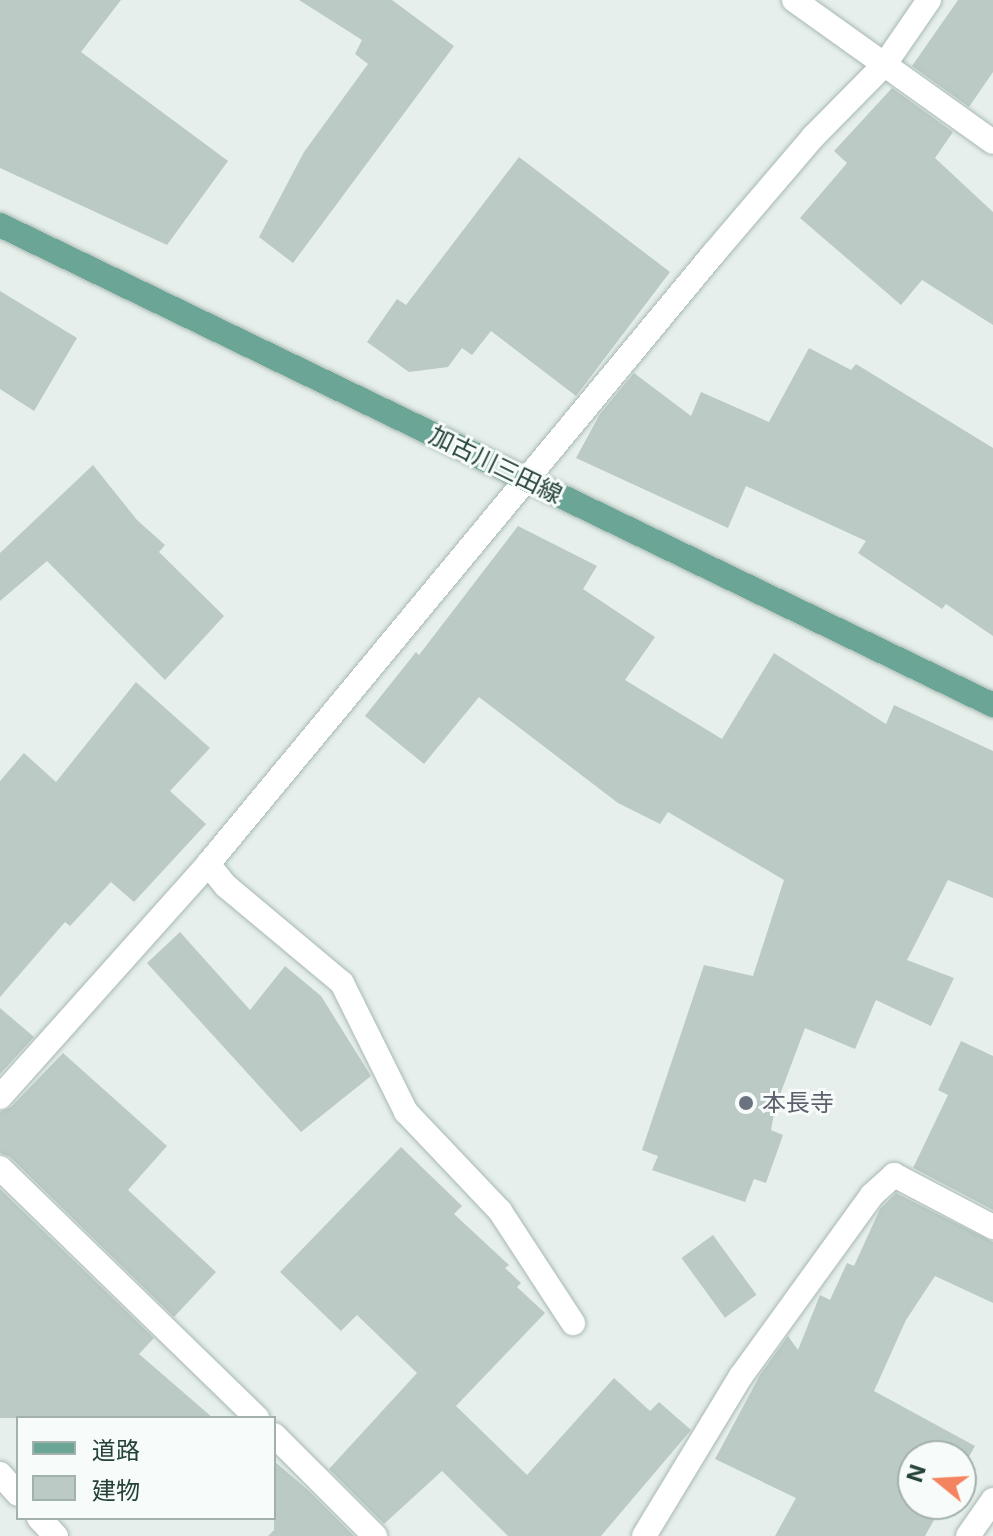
<!DOCTYPE html>
<html>
<head>
<meta charset="utf-8">
<style>
  body { margin:0 }
  #map { position:relative; width:993px; height:1536px; overflow:hidden; background:#e6efeb; font-family:Inter,"Noto Sans JP",sans-serif }
  div>[style] { position:absolute }
  [style*='--x'] { left:calc(var(--x)*1px); top:calc(var(--y)*1px); width:calc(var(--w)*1px); rotate:calc(var(--a)*1deg) }
  .building>* { inset:0; background:#bbcac4; transform-origin:0 0 }
  .roads { filter:drop-shadow(0 0 2px #a8b8b2) drop-shadow(0 0 2px #a8b8b2) }
  .street>* { height:24px; margin:-12px; padding:0 12px; transform-origin:12px; border-radius:12px; background:#fff }
  .primary>* { height:24px; margin:-12px; padding:0 12px; transform-origin:12px; border-radius:12px; background:#6aa596 }
  .dots>* { width:22px; height:22px; translate:-50% -50%; box-sizing:border-box; border:4px solid #f7fbf9; border-radius:50% }
  span { translate:-50% -50%; white-space:nowrap; text-align:center; line-height:1.15; -webkit-text-stroke:6px #f7fbf9; paint-order:stroke }
  .street-label { font-size:24px; color:#24423a }
  .worship-label { font-size:24px; color:#5b616d }
  .left { translate:0 -50%; text-align:left }
  .legend { position:absolute; left:16px; top:1416px; width:260px; height:104px; box-sizing:border-box; background:#f7fbf9; border:2px solid #a3b1ad; margin:0; padding:10px 14px; list-style:none; font-size:24px; color:#24423a }
  .legend li { display:flex; align-items:center; gap:16px; height:40px }
  .legend b { width:40px; border:2px solid #a3b1ad }
  .north { position:absolute; left:897px; top:1440px; width:80px; height:80px; box-sizing:border-box; background:#f7fbf9; border:2px solid #a3b1ad; border-radius:50%; rotate:288deg; font-size:22px; font-weight:700; line-height:32px; text-align:center; color:#24423a }
  .north::after { content:''; display:block; margin:auto; width:28px; height:36px; background:#f4845f; clip-path:polygon(50% 0,100% 100%,50% 72%,0 100%) }
</style>
</head>
<body>
<div id="map">
  <div class="building">
    <i style="clip-path:polygon(0 0,121px 0,81px 52px,228px 161px,167px 245px,0 168px)"></i>
    <i style="clip-path:polygon(299px 0,392px 0,454px 46px,293px 263px,259px 237px,304px 152px,368px 64px,355px 54px,362px 40px)"></i>
    <i style="clip-path:polygon(958px 0,993px 0,993px 72px,969px 107px,912px 66px)"></i>
    <i style="clip-path:polygon(892px 88px,953px 132px,935px 158px,993px 212px,993px 325px,922px 280px,901px 305px,800px 218px,847px 163px,834px 151px)"></i>
    <i style="clip-path:polygon(519px 157px,670px 272px,576px 396px,491px 331px,472px 355px,462px 348px,448px 367px,409px 372px,367px 342px,397px 299px,406px 305px)"></i>
    <i style="clip-path:polygon(0 291px,77px 338px,34px 411px,0 389px)"></i>
    <i style="clip-path:polygon(809px 348px,851px 370px,856px 364px,993px 448px,993px 636px,946px 604px,942px 609px,858px 553px,866px 541px,746px 486px,728px 528px,576px 458px,600px 414px,634px 373px,691px 416px,701px 392px,769px 422px)"></i>
    <i style="clip-path:polygon(93px 465px,137px 520px,165px 545px,159px 552px,224px 616px,165px 680px,47px 561px,0 601px,0 553px)"></i>
    <i style="clip-path:polygon(518px 526px,597px 566px,583px 589px,655px 637px,625px 680px,722px 739px,774px 653px,886px 724px,894px 705px,993px 751px,993px 898px,948px 880px,907px 960px,954px 978px,931px 1026px,876px 1000px,855px 1049px,805px 1028px,775px 1108px,771px 1130px,783px 1135px,766px 1183px,754px 1179px,745px 1202px,652px 1170px,658px 1156px,642px 1150px,704px 965px,753px 976px,784px 880px,668px 812px,660px 824px,618px 803px,479px 697px,424px 764px,365px 716px,416px 652px,419px 655px)"></i>
    <i style="clip-path:polygon(136px 682px,210px 748px,170px 791px,206px 824px,134px 902px,111px 882px,70px 926px,65px 922px,0 997px,0 781px,24px 753px,56px 782px)"></i>
    <i style="clip-path:polygon(180px 932px,250px 1010px,285px 966px,321px 996px,371px 1076px,301px 1132px,147px 963px)"></i>
    <i style="clip-path:polygon(0 1008px,34px 1037px,0 1074px)"></i>
    <i style="clip-path:polygon(961px 1041px,993px 1056px,993px 1210px,904px 1163px,913px 1168px,948px 1095px,938px 1090px)"></i>
    <i style="clip-path:polygon(63px 1053px,167px 1146px,128px 1190px,216px 1272px,174px 1317px,10px 1157px,0 1153px,0 1112px,11px 1107px)"></i>
    <i style="clip-path:polygon(401px 1147px,462px 1206px,454px 1214px,509px 1265px,505px 1268px,521px 1283px,517px 1287px,545px 1313px,456px 1406px,527px 1475px,614px 1378px,650px 1411px,659px 1402px,691px 1430px,601px 1536px,508px 1536px,442px 1471px,384px 1524px,329px 1469px,417px 1373px,357px 1315px,341px 1331px,280px 1272px)"></i>
    <i style="clip-path:polygon(0 1189px,154px 1338px,139px 1354px,213px 1418px,0 1418px)"></i>
    <i style="clip-path:polygon(896px 1193px,993px 1242px,993px 1303px,935px 1276px,906px 1320px,874px 1391px,975px 1446px,961px 1471px,961px 1456px,913px 1456px,913px 1504px,943px 1504px,925px 1536px,775px 1536px,796px 1498px,715px 1459px,760px 1375px,788px 1336px,798px 1350px,820px 1295px,830px 1300px,847px 1263px,854px 1266px,880px 1209px)"></i>
    <i style="left:713px;top:1235px;width:74px;height:39px;rotate:54deg"></i>
    <i style="clip-path:polygon(274px 1461px,309px 1491px,354px 1536px,268px 1536px,274px 1530px)"></i>
  </div>
  <div class="roads">
    <div class="street">
      <i style="--x:794;--y:0;--w:244;--a:35.5"></i>
      <i style="--x:208;--y:864;--w:28;--a:51"></i>
      <i style="--x:226;--y:886;--w:151;--a:39.9"></i>
      <i style="--x:342;--y:983;--w:144;--a:63.6"></i>
      <i style="--x:406;--y:1112;--w:137;--a:46.5"></i>
      <i style="--x:500;--y:1211;--w:134;--a:56.9"></i>
      <i style="--x:0;--y:1097;--w:312;--a:-48.2"></i>
      <i style="--x:208;--y:864;--w:793;--a:-50.37"></i>
      <i style="--x:714;--y:253;--w:153;--a:-49.5"></i>
      <i style="--x:813;--y:137;--w:103;--a:-45.4"></i>
      <i style="--x:885;--y:64;--w:78;--a:-55.5"></i>
      <i style="--x:0;--y:1168;--w:359;--a:44.2"></i>
      <i style="--x:274;--y:1435;--w:143;--a:45"></i>
      <i style="--x:0;--y:1474;--w:27;--a:48"></i>
      <i style="--x:39;--y:1518;--w:25;--a:47"></i>
      <i style="--x:644;--y:1536;--w:187;--a:-58.8"></i>
      <i style="--x:741;--y:1376;--w:223;--a:-54.1"></i>
      <i style="--x:872;--y:1195;--w:30;--a:-42"></i>
      <i style="--x:894;--y:1175;--w:112;--a:27.7"></i>
      <i style="--x:968;--y:1536;--w:44;--a:-55.2"></i>
    </div>
    <div class="primary">
      <i style="--x:0;--y:225;--w:1103;--a:25.8"></i>
    </div>
  </div>
  <div class="dots">
    <i style="left:746px;top:1103px;background:#6b7280"></i>
  </div>
  <div class="street-label">
    <span style="left:496px;top:465px;rotate:26deg">加古川三田線</span>
  </div>
  <div class="worship-label">
    <span class="left" style="left:762px;top:1103px">本長寺</span>
  </div>
  <ul class="legend">
  <li><b style="height:10px;background:#6aa596"></b>道路</li>
  <li><b style="height:22px;background:#bbcac4"></b>建物</li>
  </ul>
  <div class="north">N</div>
</div>
</body>
</html>
